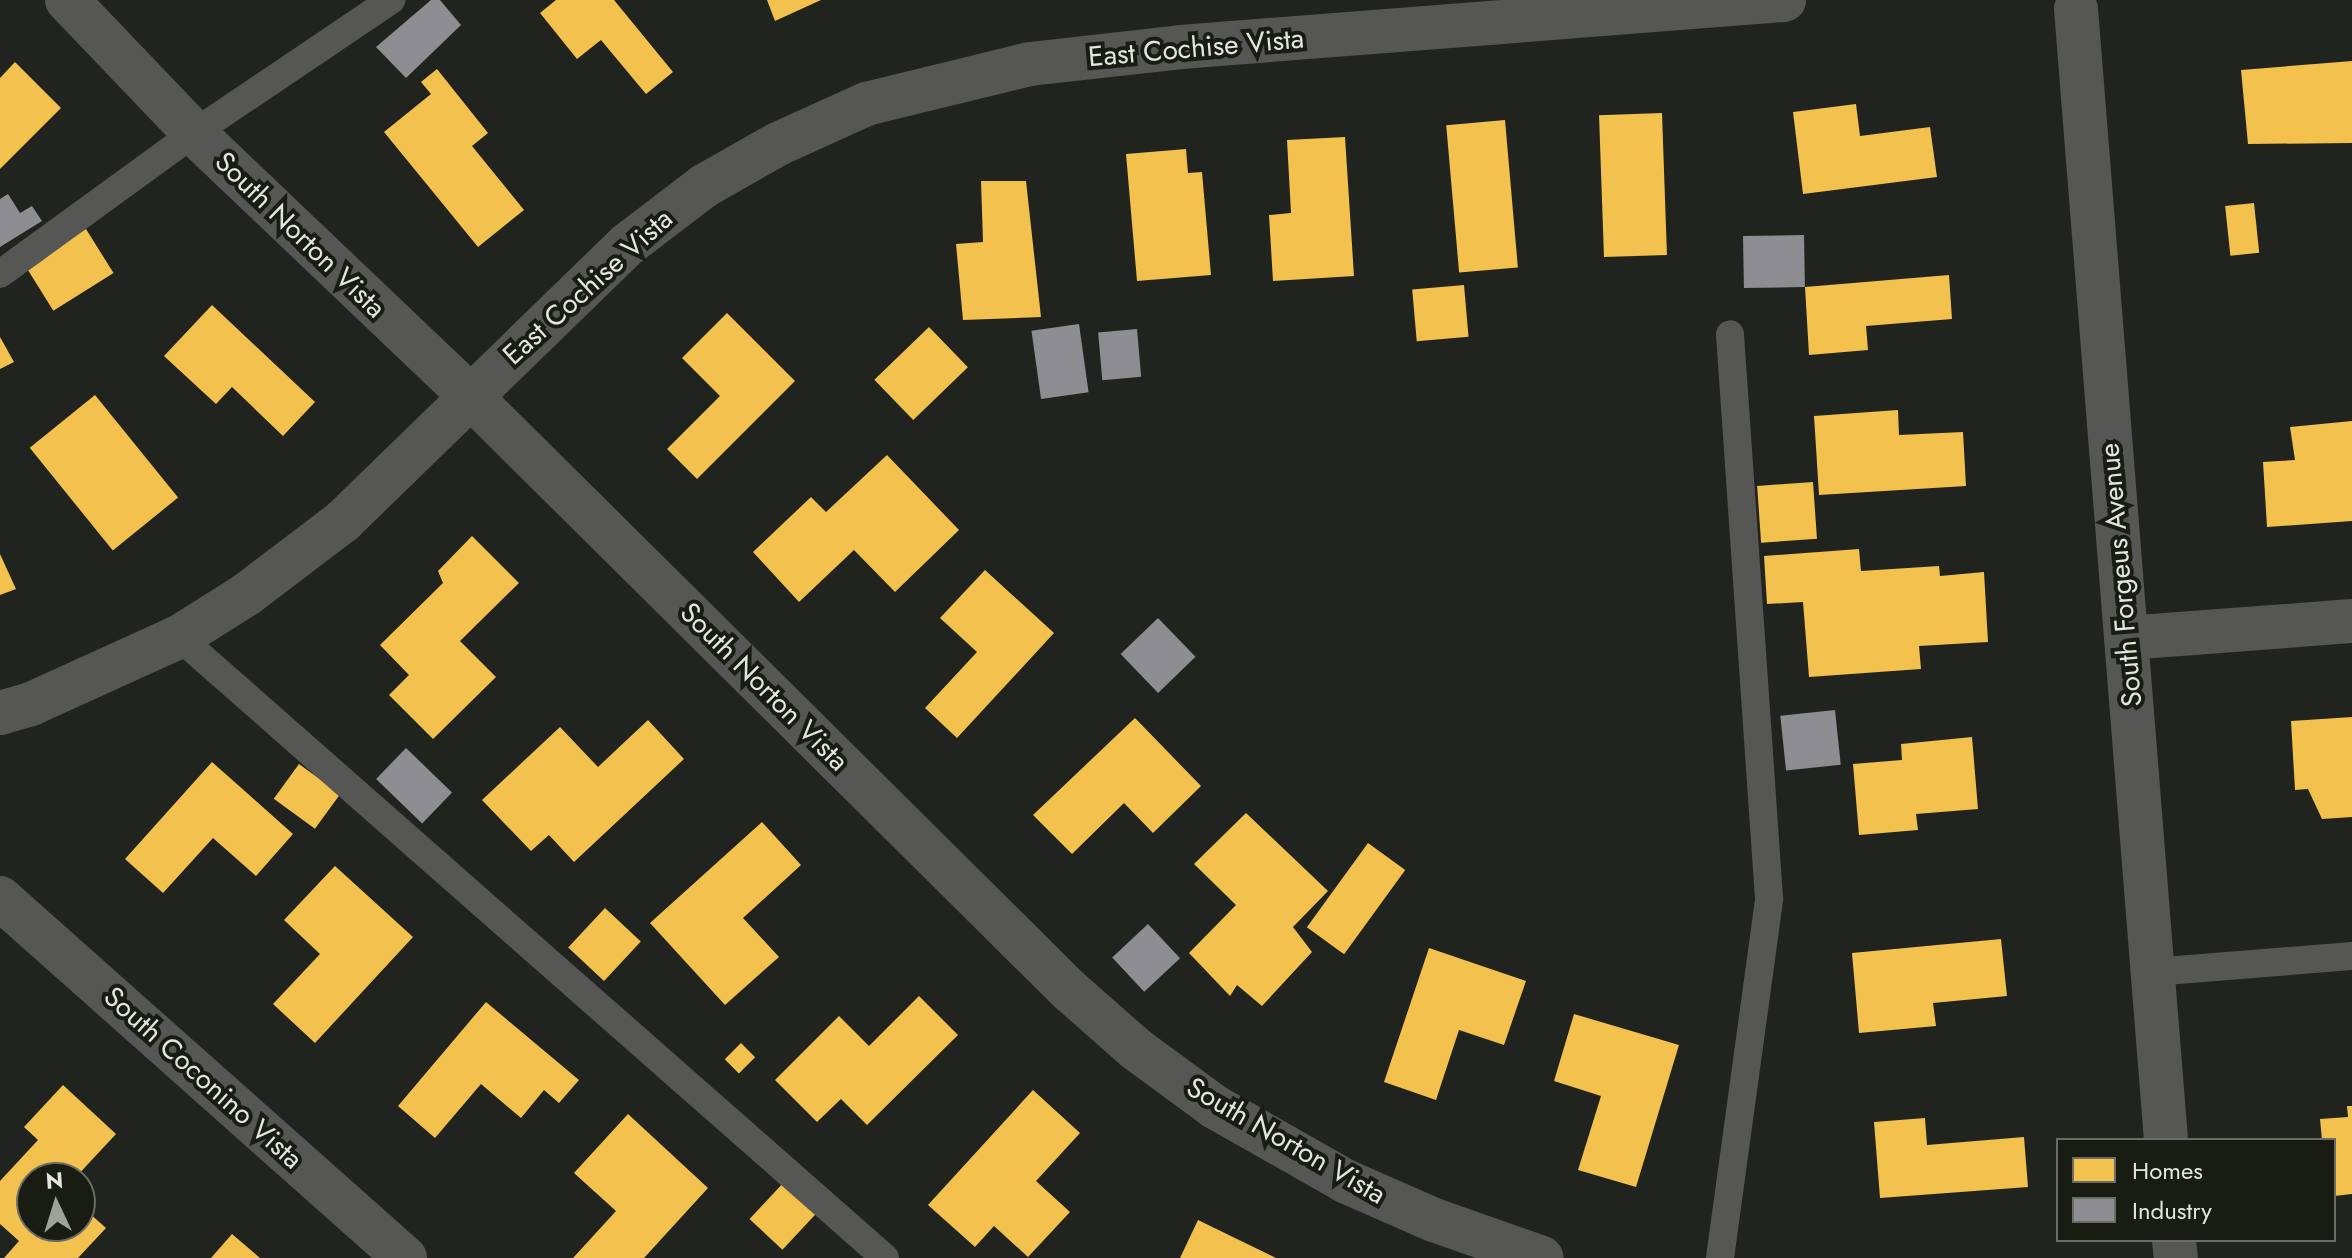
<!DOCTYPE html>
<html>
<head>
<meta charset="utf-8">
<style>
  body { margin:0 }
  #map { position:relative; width:2352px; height:1258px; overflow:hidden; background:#21241e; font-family:Jost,sans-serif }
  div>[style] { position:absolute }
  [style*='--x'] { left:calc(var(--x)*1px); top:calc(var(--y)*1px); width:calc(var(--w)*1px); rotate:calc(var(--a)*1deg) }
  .homes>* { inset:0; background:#f2c14e; transform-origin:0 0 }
  .industry>* { inset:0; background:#8d8d92; transform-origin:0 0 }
  .service>* { height:28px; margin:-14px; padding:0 14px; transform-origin:14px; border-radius:14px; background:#565755 }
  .minor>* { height:44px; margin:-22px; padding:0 22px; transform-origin:22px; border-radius:22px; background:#565755 }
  span { translate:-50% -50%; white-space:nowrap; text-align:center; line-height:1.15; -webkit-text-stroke:8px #191c13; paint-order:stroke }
  .street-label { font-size:28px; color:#e3e5df }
  .legend { position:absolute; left:2056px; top:1138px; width:280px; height:104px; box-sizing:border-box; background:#191c13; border:2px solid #6a6c65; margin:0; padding:10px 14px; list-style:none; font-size:24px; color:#e3e5df }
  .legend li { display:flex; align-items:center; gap:16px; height:40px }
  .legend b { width:40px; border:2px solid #6a6c65 }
  .north { position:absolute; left:16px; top:1162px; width:80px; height:80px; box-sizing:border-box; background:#191c13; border:2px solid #6a6c65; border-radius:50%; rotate:356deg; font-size:22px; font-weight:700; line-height:32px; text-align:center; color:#e3e5df }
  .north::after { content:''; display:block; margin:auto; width:28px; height:36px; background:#9fa19b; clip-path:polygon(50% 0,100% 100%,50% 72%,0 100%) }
</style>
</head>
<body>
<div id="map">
  <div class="homes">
    <i style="clip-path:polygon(556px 0,614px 0,673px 72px,646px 94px,601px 40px,577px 59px,540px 13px)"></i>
    <i style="clip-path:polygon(767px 0,821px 0,775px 21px)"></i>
    <i style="clip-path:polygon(2352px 61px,2352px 143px,2248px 144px,2241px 70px)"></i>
    <i style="clip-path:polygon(15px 62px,61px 108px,0 169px,0 78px)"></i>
    <i style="clip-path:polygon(437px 69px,488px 133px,472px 146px,524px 210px,478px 247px,384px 132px,431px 94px,421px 82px)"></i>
    <i style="clip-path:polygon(1856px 104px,1860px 136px,1930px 127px,1937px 177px,1803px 194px,1793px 112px)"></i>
    <i style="left:1662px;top:113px;width:142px;height:63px;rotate:88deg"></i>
    <i style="left:1505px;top:120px;width:148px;height:59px;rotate:85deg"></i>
    <i style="clip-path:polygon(1345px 137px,1354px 276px,1273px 281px,1269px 215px,1291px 213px,1287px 140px)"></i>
    <i style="clip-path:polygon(1186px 149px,1188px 173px,1202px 172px,1211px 275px,1137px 281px,1126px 154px)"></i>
    <i style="clip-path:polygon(981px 181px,1026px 181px,1041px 317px,963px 320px,956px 244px,983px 242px)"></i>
    <i style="left:2254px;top:203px;width:50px;height:29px;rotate:84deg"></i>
    <i style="left:86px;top:229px;width:52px;height:71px;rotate:58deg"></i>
    <i style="clip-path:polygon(1949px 275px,1952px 319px,1866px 326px,1868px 350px,1809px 355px,1805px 287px)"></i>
    <i style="left:1464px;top:285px;width:52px;height:52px;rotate:85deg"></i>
    <i style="clip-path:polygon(212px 305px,315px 402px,283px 436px,232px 387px,216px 404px,164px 356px)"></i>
    <i style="clip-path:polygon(727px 313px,795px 381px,697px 479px,667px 449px,720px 396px,682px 358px)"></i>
    <i style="left:929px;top:327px;width:56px;height:76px;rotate:46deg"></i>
    <i style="clip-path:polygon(0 337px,14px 362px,0 369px)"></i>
    <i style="left:95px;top:395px;width:132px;height:84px;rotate:51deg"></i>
    <i style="clip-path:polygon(1898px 410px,1899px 435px,1963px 432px,1966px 486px,1819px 495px,1814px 416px)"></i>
    <i style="clip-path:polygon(2352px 421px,2352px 521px,2267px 527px,2263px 462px,2295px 460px,2290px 427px)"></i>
    <i style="clip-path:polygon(887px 455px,959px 530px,895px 592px,854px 550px,799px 602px,753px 552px,811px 497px,826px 512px)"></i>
    <i style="left:1813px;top:482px;width:57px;height:56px;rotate:86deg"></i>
    <i style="clip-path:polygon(472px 536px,519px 583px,460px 641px,496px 677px,433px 739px,389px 695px,409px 675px,380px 645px,443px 583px,438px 571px)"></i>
    <i style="clip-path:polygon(1859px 549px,1861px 571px,1939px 566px,1940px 576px,1984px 572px,1988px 642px,1919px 646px,1921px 669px,1809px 677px,1803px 602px,1767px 604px,1764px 556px)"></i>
    <i style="clip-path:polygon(0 554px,16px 589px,0 595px)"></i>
    <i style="clip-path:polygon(985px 570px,1054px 633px,957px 738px,925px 708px,977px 652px,940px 618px)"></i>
    <i style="clip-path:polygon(2352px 717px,2352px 817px,2322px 819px,2308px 789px,2295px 790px,2291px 721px)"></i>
    <i style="clip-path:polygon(1135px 718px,1201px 786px,1153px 833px,1124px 803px,1072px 854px,1033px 815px)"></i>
    <i style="clip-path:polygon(648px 720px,684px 759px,574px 862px,549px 835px,531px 851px,482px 800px,560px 727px,598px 767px)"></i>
    <i style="clip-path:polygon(1972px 737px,1978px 809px,1916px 814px,1918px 830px,1859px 835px,1853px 764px,1902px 760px,1901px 744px)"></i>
    <i style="clip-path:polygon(212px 762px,293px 834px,256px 876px,213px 838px,163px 893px,125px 859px)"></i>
    <i style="left:299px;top:764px;width:51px;height:43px;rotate:36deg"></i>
    <i style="clip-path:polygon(1246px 813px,1328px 891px,1293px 927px,1312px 952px,1262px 1006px,1237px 985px,1230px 996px,1189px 953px,1236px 905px,1194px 864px)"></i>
    <i style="clip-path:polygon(762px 822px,801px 865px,743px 918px,779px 957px,725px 1005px,650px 923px)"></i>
    <i style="left:1368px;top:843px;width:46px;height:104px;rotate:36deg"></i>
    <i style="clip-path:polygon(335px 866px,413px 937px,315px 1043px,273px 1004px,320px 954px,284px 920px)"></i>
    <i style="left:605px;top:908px;width:49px;height:54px;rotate:43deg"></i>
    <i style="clip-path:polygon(2001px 939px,2007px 996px,1933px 1003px,1936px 1026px,1859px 1033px,1852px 953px)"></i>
    <i style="clip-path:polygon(1429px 948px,1526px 981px,1504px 1045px,1459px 1030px,1436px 1100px,1384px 1082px)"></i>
    <i style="clip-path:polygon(919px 996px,958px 1035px,867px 1125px,841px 1099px,817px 1122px,775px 1080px,839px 1016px,869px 1046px)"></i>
    <i style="clip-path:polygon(486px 1002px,579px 1080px,559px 1103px,544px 1090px,521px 1118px,481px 1084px,435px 1138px,398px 1106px)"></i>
    <i style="clip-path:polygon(1574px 1014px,1679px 1045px,1636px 1187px,1578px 1170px,1601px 1096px,1554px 1081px)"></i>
    <i style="left:741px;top:1043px;width:20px;height:23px;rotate:45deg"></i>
    <i style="clip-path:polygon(63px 1085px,116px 1134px,75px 1178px,32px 1178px,32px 1226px,80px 1226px,80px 1205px,106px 1228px,78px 1258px,4px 1258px,19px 1241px,0 1224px,0 1181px,38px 1140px,24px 1127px)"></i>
    <i style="clip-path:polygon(1033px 1090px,1080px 1133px,1036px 1181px,1070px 1212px,1028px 1257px,994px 1226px,975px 1247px,928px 1205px)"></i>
    <i style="clip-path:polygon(2347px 1106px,2352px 1106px,2352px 1194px,2334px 1196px,2334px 1140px,2322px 1140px,2320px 1119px,2348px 1117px)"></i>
    <i style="clip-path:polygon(628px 1114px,708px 1188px,644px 1258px,573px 1258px,616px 1211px,574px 1173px)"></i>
    <i style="clip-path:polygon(1925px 1118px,1927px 1145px,2024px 1137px,2028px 1187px,1880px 1198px,1874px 1122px)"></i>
    <i style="left:785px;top:1181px;width:45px;height:52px;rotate:43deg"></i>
    <i style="clip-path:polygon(1198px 1220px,1276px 1258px,1180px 1258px)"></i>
    <i style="clip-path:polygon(232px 1234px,260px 1258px,211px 1258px)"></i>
  </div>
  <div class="industry">
    <i style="clip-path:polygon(431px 0,440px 0,461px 25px,406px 78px,376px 47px)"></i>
    <i style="clip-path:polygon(8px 194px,20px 213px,32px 206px,42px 221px,0 247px,0 199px)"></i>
    <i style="left:1804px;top:235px;width:52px;height:61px;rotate:89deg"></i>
    <i style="left:1079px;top:324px;width:69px;height:48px;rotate:82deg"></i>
    <i style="left:1137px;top:329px;width:48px;height:39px;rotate:85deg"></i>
    <i style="left:1158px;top:618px;width:54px;height:52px;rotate:46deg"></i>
    <i style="left:1835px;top:710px;width:55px;height:55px;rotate:84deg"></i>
    <i style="left:406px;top:748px;width:64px;height:43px;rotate:44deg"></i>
    <i style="left:1148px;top:924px;width:47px;height:49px;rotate:47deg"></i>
  </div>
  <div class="service">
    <i style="--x:0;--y:274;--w:240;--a:-36"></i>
    <i style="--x:194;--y:133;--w:238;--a:-34"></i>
    <i style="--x:179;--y:637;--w:940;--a:41.33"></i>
    <i style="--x:2153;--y:972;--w:200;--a:-4.6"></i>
    <i style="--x:1720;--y:1258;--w:363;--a:-82.2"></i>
    <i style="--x:1769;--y:898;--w:565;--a:-93.96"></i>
  </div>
  <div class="minor">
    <i style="--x:67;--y:0;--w:184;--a:46.3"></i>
    <i style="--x:194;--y:133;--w:380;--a:43.6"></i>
    <i style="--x:469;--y:395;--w:845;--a:44.76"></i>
    <i style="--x:1069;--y:990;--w:89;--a:41.4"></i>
    <i style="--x:1136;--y:1049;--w:98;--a:36.3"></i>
    <i style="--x:1215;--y:1107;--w:150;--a:29.6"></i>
    <i style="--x:1345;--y:1181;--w:97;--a:23.7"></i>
    <i style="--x:1434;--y:1220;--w:114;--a:19.4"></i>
    <i style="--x:2076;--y:9;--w:1135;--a:85.45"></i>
    <i style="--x:2126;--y:638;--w:227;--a:-4.3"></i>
    <i style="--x:0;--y:713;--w:32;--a:-16"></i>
    <i style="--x:31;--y:704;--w:162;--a:-24.4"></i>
    <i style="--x:179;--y:637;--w:80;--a:-32.3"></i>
    <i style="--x:247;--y:594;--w:121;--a:-37.2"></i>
    <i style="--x:343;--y:521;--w:397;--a:-44.2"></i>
    <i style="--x:628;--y:244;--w:96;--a:-37.3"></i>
    <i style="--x:704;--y:186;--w:85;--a:-29.6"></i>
    <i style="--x:778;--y:144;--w:97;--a:-24.4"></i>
    <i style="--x:866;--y:104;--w:169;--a:-13.7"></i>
    <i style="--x:1030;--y:64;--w:152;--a:-6.4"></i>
    <i style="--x:1181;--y:47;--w:605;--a:-4.46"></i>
    <i style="--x:0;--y:898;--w:542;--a:41.63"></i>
    <i style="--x:2174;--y:1240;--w:18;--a:84"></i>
  </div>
  <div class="street-label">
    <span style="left:1196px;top:48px;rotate:-5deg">East Cochise Vista</span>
    <span style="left:300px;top:235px;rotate:44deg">South Norton Vista</span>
    <span style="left:588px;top:287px;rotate:-42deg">East Cochise Vista</span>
    <span style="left:2121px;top:575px;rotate:-95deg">South Forgeus Avenue</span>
    <span style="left:764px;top:687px;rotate:45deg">South Norton Vista</span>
    <span style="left:203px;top:1078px;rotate:42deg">South Coconino Vista</span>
    <span style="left:1286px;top:1141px;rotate:30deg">South Norton Vista</span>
  </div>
  <ul class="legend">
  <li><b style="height:22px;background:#f2c14e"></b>Homes</li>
  <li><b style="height:22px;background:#8d8d92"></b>Industry</li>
  </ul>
  <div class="north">N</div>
</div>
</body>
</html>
